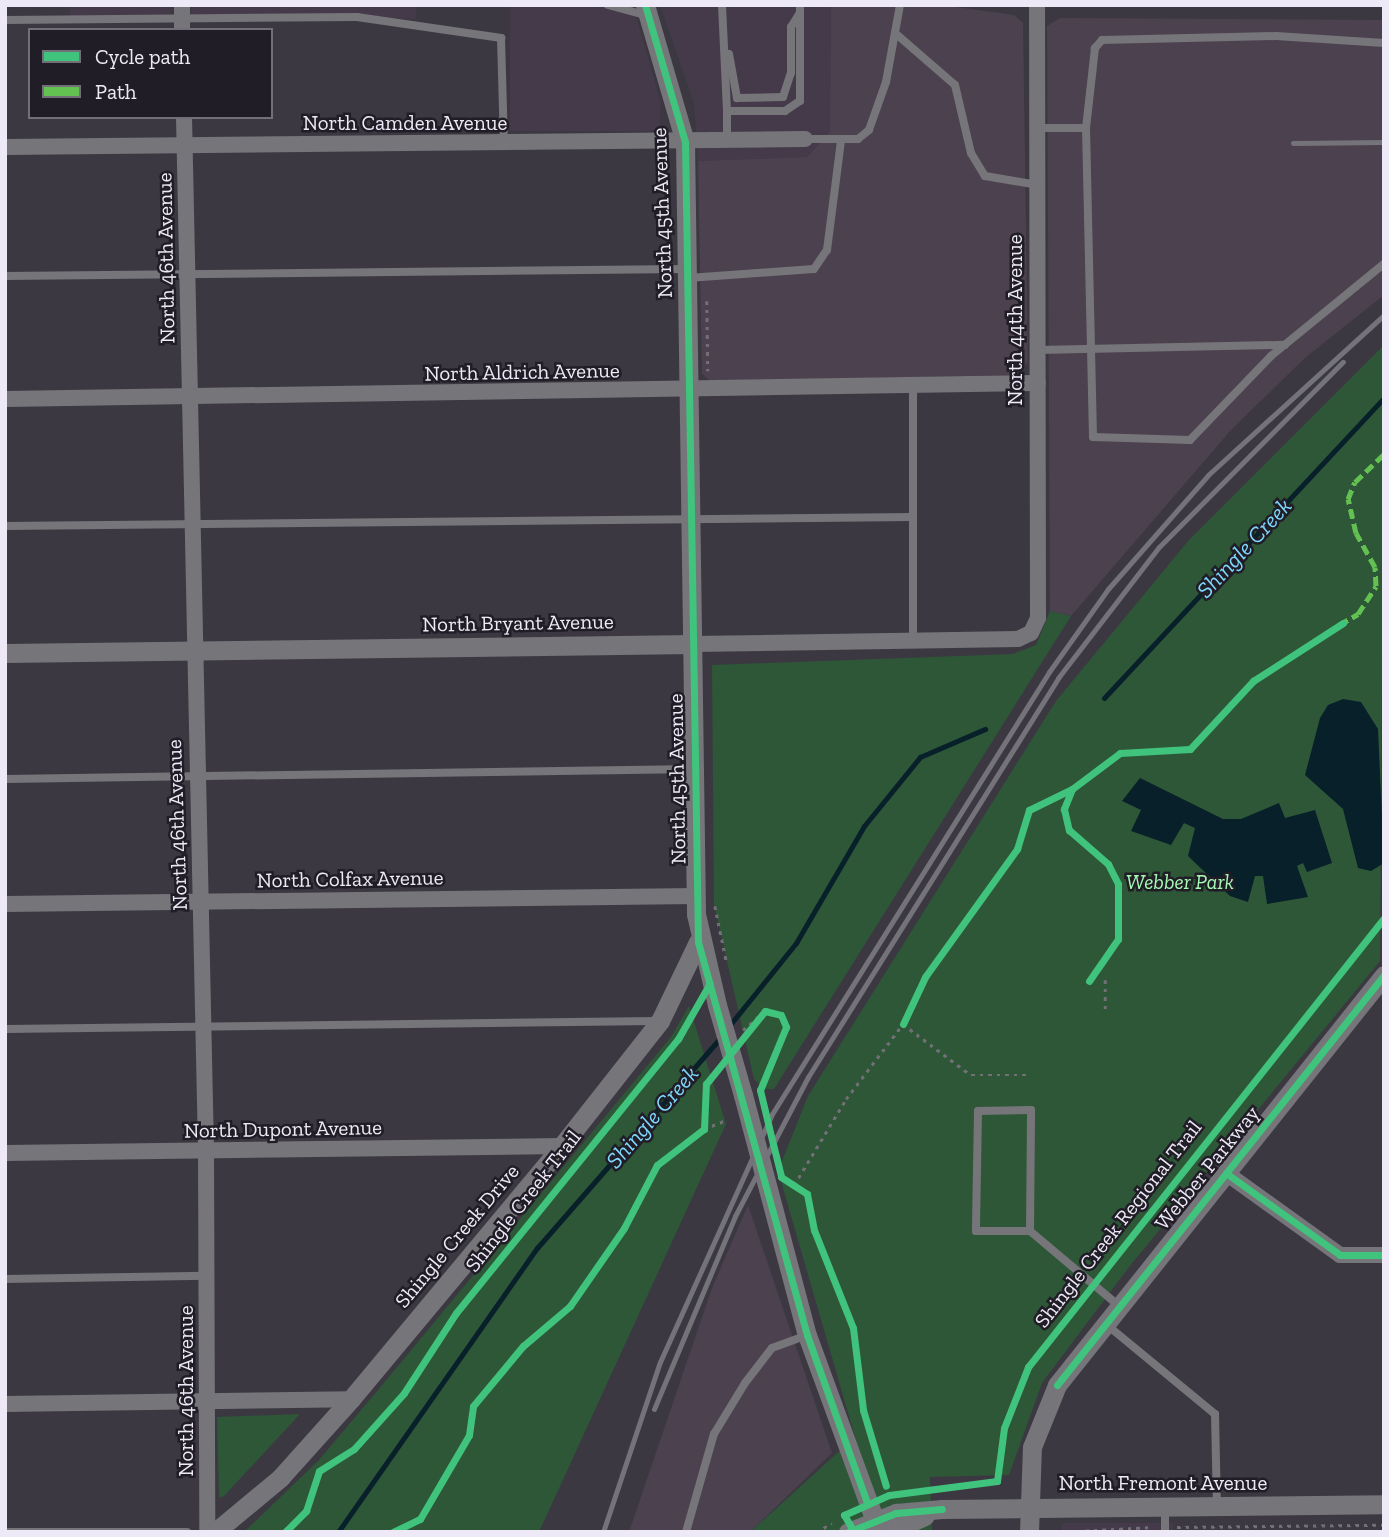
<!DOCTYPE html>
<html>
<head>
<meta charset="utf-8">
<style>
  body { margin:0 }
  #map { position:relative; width:1389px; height:1537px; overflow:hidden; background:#3b3842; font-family:"Zilla Slab",serif }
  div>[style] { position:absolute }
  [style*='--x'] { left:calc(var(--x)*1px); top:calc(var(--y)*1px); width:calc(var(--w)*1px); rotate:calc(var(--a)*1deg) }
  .commercial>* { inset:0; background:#453a49; transform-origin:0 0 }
  .industrial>* { inset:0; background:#4c414f }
  .green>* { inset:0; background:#2e5738 }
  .water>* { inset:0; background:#07202a }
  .stream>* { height:5px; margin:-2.5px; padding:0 2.5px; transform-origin:2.5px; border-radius:2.5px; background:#07202a }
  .path>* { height:2.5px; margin-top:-1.25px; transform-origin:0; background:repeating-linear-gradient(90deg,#727076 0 3.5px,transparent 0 8.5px) }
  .service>* { height:8px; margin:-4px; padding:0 4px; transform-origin:4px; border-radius:4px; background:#76757a }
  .minor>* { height:16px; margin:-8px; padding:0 8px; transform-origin:8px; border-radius:8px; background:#76757a }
  .tertiary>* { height:19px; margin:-9.5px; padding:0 9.5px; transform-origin:9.5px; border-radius:9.5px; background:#76757a }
  .rail>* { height:5px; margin:-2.5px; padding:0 2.5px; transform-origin:2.5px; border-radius:2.5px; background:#747379 }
  .tertiary-bridge>* { height:19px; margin:-9.5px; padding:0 9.5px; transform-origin:9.5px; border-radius:9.5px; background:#76757a }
  .quiet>* { height:5px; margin-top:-2.5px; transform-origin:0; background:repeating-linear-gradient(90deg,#63c152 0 10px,transparent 0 15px) }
  .cycleway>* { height:7px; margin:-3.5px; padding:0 3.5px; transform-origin:3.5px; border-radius:3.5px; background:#40c37c }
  span { translate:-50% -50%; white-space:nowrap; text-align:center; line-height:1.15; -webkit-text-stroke:5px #201d26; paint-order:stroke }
  .street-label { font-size:21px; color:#ede9f6 }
  .park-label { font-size:21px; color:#a5fbb5; font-style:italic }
  .water-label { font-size:23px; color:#7ed8fe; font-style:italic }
  .frame { position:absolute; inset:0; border:7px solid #ede9f6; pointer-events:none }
  .legend { position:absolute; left:28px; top:28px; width:245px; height:91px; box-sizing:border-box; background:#201d26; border:2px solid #726f79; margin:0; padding:9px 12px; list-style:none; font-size:21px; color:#ede9f6 }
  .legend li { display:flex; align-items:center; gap:14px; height:35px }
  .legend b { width:35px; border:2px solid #726f79 }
</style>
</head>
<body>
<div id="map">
  <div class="commercial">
    <i style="clip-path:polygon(70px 5px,170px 5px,170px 16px,70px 18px)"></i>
    <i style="clip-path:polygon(191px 5px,416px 5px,416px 19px,191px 14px)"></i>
    <i style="clip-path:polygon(510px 5px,633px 5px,661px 103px,660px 125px,651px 131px,510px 131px)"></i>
    <i style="clip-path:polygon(660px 5px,831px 5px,830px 132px,807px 157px,698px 161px,694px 103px)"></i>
    <i style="left:1062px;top:1523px;width:111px;height:16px"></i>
  </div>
  <div class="industrial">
    <i style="clip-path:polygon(831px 5px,942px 5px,1014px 15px,1023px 23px,1028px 362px,1018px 375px,710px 381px,702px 374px,698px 161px,807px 157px,830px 132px)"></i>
    <i style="clip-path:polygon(1060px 18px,1384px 20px,1384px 295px,1306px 357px,1231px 430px,1071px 616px,1050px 611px,1047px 26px)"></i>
    <i style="clip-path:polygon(748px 1205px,832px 1453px,750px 1532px,629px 1532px,712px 1288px)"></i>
  </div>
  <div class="green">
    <i style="clip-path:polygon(1384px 345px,1380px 961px,1129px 1267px,1042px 1383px,1009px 1475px,930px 1477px,932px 1532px,750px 1532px,855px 1437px,778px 1171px,808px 1096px,1056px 701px,1189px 540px)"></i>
    <i style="clip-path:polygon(1050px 611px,1071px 616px,774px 1089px,763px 1089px,754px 1079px,714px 904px,712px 665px,1013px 654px,1036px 645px)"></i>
    <i style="clip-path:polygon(689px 1006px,726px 1124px,539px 1532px,244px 1532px,319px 1460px,383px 1384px,671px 1037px)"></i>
    <i style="clip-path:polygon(300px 1414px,224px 1496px,219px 1498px,217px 1417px)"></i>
  </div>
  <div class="water">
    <i style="clip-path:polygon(1343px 699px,1361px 702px,1378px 729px,1384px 863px,1371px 871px,1358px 868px,1343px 809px,1305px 775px,1320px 718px,1328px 705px)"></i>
    <i style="clip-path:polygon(1140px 778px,1223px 819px,1241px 819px,1279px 803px,1285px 818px,1315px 810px,1332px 863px,1307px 872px,1303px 863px,1297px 866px,1308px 897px,1267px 904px,1263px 876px,1255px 876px,1248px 902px,1230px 896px,1188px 856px,1195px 828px,1184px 823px,1171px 845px,1131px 831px,1141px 810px,1122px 801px)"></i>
  </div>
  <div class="stream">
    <i style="--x:1104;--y:698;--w:410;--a:-47"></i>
    <i style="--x:729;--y:1026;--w:107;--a:-51.1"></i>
    <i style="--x:796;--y:943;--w:135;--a:-59.8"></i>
    <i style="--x:864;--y:826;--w:89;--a:-50.9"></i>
    <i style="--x:920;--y:757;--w:71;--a:-23.3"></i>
    <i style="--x:338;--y:1532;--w:347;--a:-55"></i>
    <i style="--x:537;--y:1248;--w:280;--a:-48.9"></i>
  </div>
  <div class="path">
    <i style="--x:707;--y:301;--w:70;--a:89.2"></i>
    <i style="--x:1072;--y:789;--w:22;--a:112"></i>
    <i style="--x:1064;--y:809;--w:22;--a:77"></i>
    <i style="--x:1069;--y:830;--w:52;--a:41.1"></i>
    <i style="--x:1108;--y:864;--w:22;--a:63"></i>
    <i style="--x:1118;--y:884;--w:55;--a:90"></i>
    <i style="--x:1118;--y:939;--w:51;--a:124.6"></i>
    <i style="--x:715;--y:906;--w:59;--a:78.3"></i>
    <i style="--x:1105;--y:1009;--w:29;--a:-90"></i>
    <i style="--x:743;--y:1030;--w:29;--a:-41"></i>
    <i style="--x:765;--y:1011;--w:16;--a:14"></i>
    <i style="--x:781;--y:1015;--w:13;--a:67"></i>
    <i style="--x:786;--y:1027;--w:67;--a:112"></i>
    <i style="--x:704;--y:1129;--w:24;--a:-22"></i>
    <i style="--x:784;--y:1179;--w:27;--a:33"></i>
    <i style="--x:807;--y:1194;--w:37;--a:79"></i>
    <i style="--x:814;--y:1230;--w:105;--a:68.3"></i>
    <i style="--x:853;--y:1328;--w:83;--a:83"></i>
    <i style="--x:863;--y:1410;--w:79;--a:73.2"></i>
    <i style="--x:794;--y:1185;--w:100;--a:-58.8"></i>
    <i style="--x:846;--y:1099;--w:94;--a:-52.8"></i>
    <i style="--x:903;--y:1024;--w:85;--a:36.9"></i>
    <i style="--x:971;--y:1075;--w:59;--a:0"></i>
    <i style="--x:1177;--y:1527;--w:207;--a:-0.6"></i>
    <i style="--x:393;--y:1532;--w:30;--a:-26"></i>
    <i style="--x:420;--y:1519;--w:97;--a:-59.7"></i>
    <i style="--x:469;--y:1435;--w:29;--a:-82"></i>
    <i style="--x:473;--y:1406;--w:78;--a:-50.2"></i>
    <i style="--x:523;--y:1346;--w:62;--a:-40.4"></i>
    <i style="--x:570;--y:1306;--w:95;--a:-55.3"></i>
    <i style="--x:624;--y:1228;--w:71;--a:-62.4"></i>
    <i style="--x:657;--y:1165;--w:59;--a:-37.5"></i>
    <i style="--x:704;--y:1129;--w:45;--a:-87.5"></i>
    <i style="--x:706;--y:1084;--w:21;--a:-55"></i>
    <i style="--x:816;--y:1532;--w:18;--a:-29"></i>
    <i style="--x:1060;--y:1532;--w:93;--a:-3.1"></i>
  </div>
  <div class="service">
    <i style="--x:608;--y:5;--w:39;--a:15"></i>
    <i style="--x:722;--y:5;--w:106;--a:87.3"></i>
    <i style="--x:727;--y:111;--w:58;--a:0"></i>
    <i style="--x:785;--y:111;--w:18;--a:-34"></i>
    <i style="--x:800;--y:101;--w:96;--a:-90"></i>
    <i style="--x:5;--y:20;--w:352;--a:-0.5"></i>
    <i style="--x:357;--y:17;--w:146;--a:8.3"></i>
    <i style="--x:501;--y:38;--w:106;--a:88.4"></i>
    <i style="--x:895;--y:33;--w:79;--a:40.9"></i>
    <i style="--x:955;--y:85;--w:70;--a:76.8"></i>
    <i style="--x:971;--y:153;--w:27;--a:59"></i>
    <i style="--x:985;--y:176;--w:54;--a:9.6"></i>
    <i style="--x:1384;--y:43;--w:108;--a:-176.3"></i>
    <i style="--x:1276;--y:36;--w:174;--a:178.7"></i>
    <i style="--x:1102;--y:40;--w:11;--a:131"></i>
    <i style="--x:1095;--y:48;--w:81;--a:96.4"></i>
    <i style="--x:1086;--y:128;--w:309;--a:88.7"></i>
    <i style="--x:1093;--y:437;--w:97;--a:1.8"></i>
    <i style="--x:1190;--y:440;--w:117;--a:-46"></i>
    <i style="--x:1271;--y:356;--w:146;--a:-39.2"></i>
    <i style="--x:729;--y:54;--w:45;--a:79.7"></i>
    <i style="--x:737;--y:98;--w:46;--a:-1.2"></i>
    <i style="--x:783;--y:97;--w:25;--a:-72"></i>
    <i style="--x:791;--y:73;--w:46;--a:-90"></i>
    <i style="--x:791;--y:27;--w:15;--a:-58"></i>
    <i style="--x:727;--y:111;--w:29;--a:90"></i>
    <i style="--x:1037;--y:128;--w:49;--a:0"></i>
    <i style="--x:805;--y:139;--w:53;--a:0"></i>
    <i style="--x:858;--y:139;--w:14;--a:-39"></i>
    <i style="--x:869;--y:130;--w:51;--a:-70.5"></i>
    <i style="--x:886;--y:82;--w:78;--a:-79.7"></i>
    <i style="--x:5;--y:276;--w:680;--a:-0.59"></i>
    <i style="--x:688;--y:278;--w:126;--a:-4.1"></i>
    <i style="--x:814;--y:269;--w:23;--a:-56"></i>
    <i style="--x:827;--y:250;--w:111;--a:-82.7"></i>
    <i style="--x:1038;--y:350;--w:247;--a:-1.2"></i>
    <i style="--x:5;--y:526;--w:908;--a:-0.57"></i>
    <i style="--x:913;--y:640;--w:255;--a:-90"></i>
    <i style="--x:5;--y:779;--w:690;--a:-0.83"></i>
    <i style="--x:5;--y:1029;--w:652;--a:-0.7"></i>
    <i style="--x:1030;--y:1231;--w:121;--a:-89.5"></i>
    <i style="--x:1031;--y:1110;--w:53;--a:178.9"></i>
    <i style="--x:978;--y:1111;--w:120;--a:91"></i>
    <i style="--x:976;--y:1231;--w:54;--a:0"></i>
    <i style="--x:1030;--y:1231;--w:115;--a:40.1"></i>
    <i style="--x:5;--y:1279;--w:202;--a:-0.9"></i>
    <i style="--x:1107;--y:1325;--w:140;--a:39.5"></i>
    <i style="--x:1215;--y:1414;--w:92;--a:88.8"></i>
    <i style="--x:5;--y:1532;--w:182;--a:0"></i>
    <i style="--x:686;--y:1532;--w:102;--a:-74.1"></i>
    <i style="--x:714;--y:1434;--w:60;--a:-58.7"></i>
    <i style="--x:745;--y:1383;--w:44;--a:-52.4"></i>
    <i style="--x:772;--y:1348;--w:37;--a:-20"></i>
    <i style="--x:1165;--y:1532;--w:26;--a:-90"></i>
  </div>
  <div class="minor">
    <i style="--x:182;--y:5;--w:25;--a:90"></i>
    <i style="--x:184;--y:117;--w:1034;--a:88.78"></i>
    <i style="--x:206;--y:1151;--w:381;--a:89.8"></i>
    <i style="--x:5;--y:147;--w:800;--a:-0.57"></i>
    <i style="--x:5;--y:399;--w:1033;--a:-0.89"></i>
    <i style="--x:693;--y:644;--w:325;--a:-0.9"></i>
    <i style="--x:1018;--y:639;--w:14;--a:-25"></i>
    <i style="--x:1031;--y:633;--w:17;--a:-65"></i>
    <i style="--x:1038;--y:618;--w:613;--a:-90.09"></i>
    <i style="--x:5;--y:904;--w:691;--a:-0.66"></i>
    <i style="--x:5;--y:1153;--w:556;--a:-0.72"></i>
    <i style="--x:1226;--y:1173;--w:140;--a:35.7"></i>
    <i style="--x:1340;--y:1255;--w:44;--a:0"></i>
    <i style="--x:5;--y:1404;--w:346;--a:-0.8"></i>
  </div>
  <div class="tertiary">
    <i style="--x:645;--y:5;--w:143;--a:73.7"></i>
    <i style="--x:685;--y:142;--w:772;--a:89.18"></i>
    <i style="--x:696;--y:914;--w:93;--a:77"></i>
    <i style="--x:5;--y:653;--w:688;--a:-0.75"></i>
    <i style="--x:743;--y:1095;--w:248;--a:75.1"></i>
    <i style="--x:807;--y:1335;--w:210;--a:69.9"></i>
    <i style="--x:215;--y:1532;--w:85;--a:-39.7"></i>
    <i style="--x:280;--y:1478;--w:106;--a:-48.1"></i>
    <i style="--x:351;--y:1399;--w:333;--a:-50.2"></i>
    <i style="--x:564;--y:1143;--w:155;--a:-51.8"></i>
    <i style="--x:660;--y:1021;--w:88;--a:-64.3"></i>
    <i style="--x:848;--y:1532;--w:52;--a:-21.6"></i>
    <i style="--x:896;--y:1513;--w:46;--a:-5"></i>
    <i style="--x:942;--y:1509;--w:442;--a:-0.6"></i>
    <i style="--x:889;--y:1532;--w:39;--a:-24"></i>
    <i style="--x:1029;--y:1532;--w:85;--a:-88"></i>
    <i style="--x:1032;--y:1447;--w:67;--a:-68"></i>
    <i style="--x:1057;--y:1385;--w:524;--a:-51.43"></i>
  </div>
  <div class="rail">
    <i style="--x:1293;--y:143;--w:91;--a:-0.6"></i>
    <i style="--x:654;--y:1409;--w:209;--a:-67.2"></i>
    <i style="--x:735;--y:1216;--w:157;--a:-62.3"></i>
    <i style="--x:808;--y:1077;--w:471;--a:-57.9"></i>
    <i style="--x:1058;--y:678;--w:165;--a:-52.4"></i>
    <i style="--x:1159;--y:547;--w:261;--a:-45.2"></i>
    <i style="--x:603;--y:1532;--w:179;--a:-71.5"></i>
    <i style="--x:660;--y:1362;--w:272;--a:-65.7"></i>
    <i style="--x:772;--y:1114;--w:522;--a:-57.92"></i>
    <i style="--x:1049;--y:672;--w:102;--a:-54.6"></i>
    <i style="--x:1108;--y:589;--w:152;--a:-48.7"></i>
    <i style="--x:1208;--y:475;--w:238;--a:-42.3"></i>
  </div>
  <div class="tertiary-bridge">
    <i style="--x:717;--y:1005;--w:94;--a:73.9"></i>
  </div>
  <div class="quiet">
    <i style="--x:1339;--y:625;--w:22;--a:-30"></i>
    <i style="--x:1358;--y:614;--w:33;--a:-57"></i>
    <i style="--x:1376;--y:586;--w:19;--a:-93"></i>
    <i style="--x:1375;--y:567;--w:39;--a:-119"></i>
    <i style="--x:1356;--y:533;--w:35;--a:-103"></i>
    <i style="--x:1348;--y:499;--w:18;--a:-68"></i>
    <i style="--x:1355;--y:482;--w:40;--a:-44"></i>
  </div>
  <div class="cycleway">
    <i style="--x:645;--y:5;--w:143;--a:73.7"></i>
    <i style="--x:685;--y:142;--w:800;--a:89.07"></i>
    <i style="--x:698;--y:942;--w:408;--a:74.5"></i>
    <i style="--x:807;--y:1335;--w:178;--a:70.3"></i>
    <i style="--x:1072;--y:789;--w:22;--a:112"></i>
    <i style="--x:1064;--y:809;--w:22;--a:77"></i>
    <i style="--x:1069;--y:830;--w:52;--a:41.1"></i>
    <i style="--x:1108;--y:864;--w:22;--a:63"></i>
    <i style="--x:1118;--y:884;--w:55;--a:90"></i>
    <i style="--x:1118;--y:939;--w:51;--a:124.6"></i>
    <i style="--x:903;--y:1024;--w:52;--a:-64.9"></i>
    <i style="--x:925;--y:977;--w:158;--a:-54.3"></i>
    <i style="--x:1017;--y:849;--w:41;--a:-72.9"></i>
    <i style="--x:1029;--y:810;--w:48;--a:-26"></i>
    <i style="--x:1072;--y:789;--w:60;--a:-36.9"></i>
    <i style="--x:1120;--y:753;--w:70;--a:-3.3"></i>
    <i style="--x:1190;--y:749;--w:93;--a:-47.2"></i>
    <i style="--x:1253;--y:681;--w:107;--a:-32.8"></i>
    <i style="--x:1226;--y:1173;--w:140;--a:35.7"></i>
    <i style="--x:1340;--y:1255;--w:44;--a:0"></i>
    <i style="--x:1057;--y:1385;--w:524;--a:-51.43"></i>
    <i style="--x:997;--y:1481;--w:53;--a:-82.5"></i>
    <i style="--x:1004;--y:1428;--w:66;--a:-68.5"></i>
    <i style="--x:1028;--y:1367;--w:573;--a:-51.59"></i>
    <i style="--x:285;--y:1532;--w:30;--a:-45"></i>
    <i style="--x:306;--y:1511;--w:42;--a:-72"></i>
    <i style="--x:319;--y:1471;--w:41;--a:-32.2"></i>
    <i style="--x:354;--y:1449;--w:75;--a:-48.2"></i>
    <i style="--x:404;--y:1393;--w:95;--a:-57"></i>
    <i style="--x:456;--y:1313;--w:353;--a:-51"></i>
    <i style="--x:678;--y:1039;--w:64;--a:-60.3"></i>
    <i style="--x:393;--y:1532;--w:30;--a:-26"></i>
    <i style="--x:420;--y:1519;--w:97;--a:-59.7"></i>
    <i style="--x:469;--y:1435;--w:29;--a:-82"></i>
    <i style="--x:473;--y:1406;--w:78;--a:-50.2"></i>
    <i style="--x:523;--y:1346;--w:62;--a:-40.4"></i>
    <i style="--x:570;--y:1306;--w:95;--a:-55.3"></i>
    <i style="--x:624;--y:1228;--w:71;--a:-62.4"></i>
    <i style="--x:657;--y:1165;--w:59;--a:-37.5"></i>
    <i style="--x:704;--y:1129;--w:45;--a:-87.5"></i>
    <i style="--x:706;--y:1084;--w:94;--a:-51.1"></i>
    <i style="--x:765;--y:1011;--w:16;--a:14"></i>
    <i style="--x:781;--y:1015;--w:13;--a:67"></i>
    <i style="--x:786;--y:1027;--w:68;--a:112.4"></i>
    <i style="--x:760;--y:1090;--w:56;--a:76.5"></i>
    <i style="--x:773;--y:1144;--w:34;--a:76"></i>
    <i style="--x:781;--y:1177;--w:31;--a:33"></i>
    <i style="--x:807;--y:1194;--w:37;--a:79"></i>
    <i style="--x:814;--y:1230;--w:105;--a:68.3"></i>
    <i style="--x:853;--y:1328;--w:83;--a:83"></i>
    <i style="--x:863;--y:1410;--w:79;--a:73.2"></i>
    <i style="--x:848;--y:1532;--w:52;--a:-21.6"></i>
    <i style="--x:896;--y:1513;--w:46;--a:-5"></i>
    <i style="--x:854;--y:1532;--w:20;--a:-120"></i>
    <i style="--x:844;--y:1515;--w:49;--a:-24"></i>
    <i style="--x:889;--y:1495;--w:109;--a:-7.4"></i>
  </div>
  <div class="street-label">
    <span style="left:405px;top:123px">North Camden Avenue</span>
    <span style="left:662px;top:213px;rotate:-92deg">North 45th Avenue</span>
    <span style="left:166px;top:258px;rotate:-91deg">North 46th Avenue</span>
    <span style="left:1015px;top:320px;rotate:-90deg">North 44th Avenue</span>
    <span style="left:522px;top:372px;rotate:-1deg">North Aldrich Avenue</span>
    <span style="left:518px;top:623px;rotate:-1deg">North Bryant Avenue</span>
    <span style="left:677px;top:779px;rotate:-91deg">North 45th Avenue</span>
    <span style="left:177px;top:825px;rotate:-92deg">North 46th Avenue</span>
    <span style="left:350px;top:879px;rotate:-1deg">North Colfax Avenue</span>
    <span style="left:283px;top:1129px;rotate:-1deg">North Dupont Avenue</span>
    <span style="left:1207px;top:1168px;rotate:-51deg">Webber Parkway</span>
    <span style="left:523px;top:1201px;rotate:-52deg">Shingle Creek Trail</span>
    <span style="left:1118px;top:1224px;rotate:-52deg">Shingle Creek Regional Trail</span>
    <span style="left:457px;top:1236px;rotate:-50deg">Shingle Creek Drive</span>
    <span style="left:186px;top:1391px;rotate:-90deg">North 46th Avenue</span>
    <span style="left:1163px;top:1483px">North Fremont Avenue</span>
  </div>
  <div class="park-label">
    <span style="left:1180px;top:882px">Webber Park</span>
  </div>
  <div class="water-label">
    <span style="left:1244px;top:548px;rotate:-47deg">Shingle Creek</span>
    <span style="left:652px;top:1117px;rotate:-49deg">Shingle Creek</span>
  </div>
  <div class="frame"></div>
  <ul class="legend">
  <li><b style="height:9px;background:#40c37c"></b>Cycle path</li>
  <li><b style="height:9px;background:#63c152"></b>Path</li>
  </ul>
</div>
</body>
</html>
